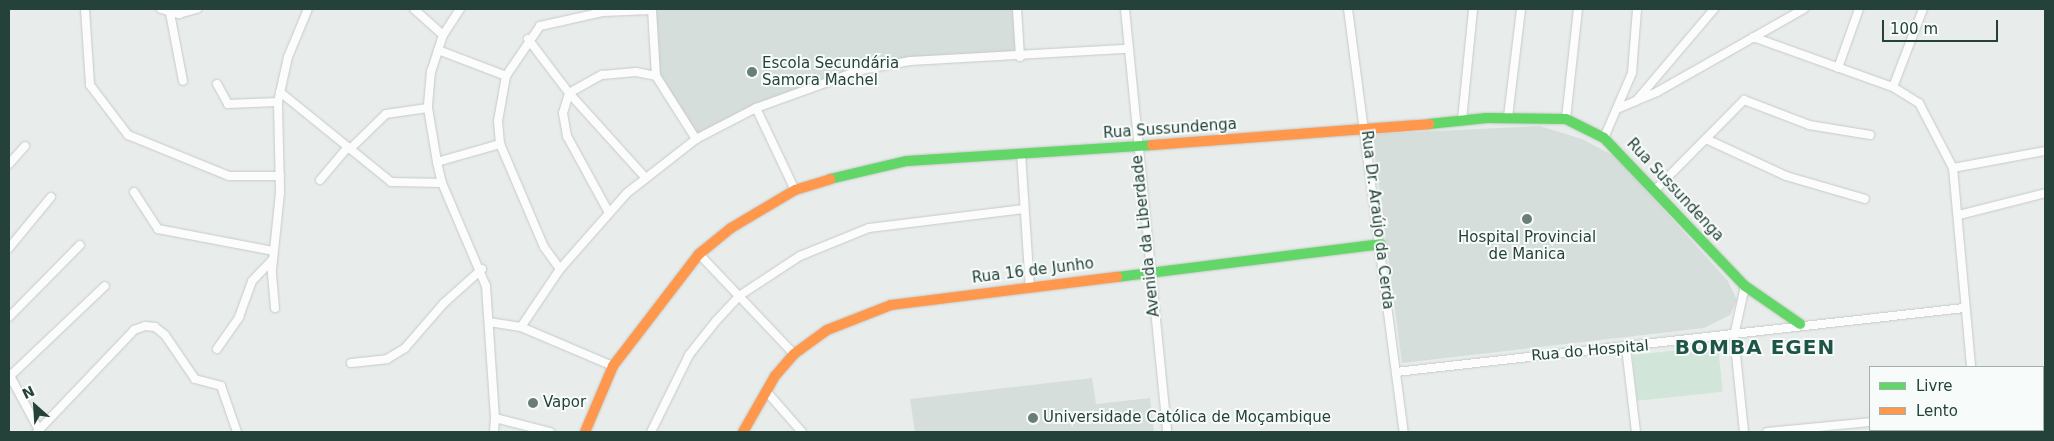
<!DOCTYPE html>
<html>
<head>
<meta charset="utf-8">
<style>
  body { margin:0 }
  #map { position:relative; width:2054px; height:441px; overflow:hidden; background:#e8edeb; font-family:"DejaVu Sans",sans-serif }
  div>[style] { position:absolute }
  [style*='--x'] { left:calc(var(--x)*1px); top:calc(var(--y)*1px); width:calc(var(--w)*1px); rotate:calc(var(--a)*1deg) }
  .built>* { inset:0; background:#d6dedb }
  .green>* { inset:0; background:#d1e6d8; transform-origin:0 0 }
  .roads { filter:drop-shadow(0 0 1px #c5cac8) drop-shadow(0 0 1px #c5cac8) }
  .street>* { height:8px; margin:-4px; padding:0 4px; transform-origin:4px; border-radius:4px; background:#fcfcfc }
  .fast>* { height:10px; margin:-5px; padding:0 5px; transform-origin:5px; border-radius:5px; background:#63d668 }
  .slow>* { height:10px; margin:-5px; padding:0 5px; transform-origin:5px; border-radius:5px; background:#ff974d }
  .dots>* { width:14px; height:14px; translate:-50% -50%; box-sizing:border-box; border:2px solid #f7fbf9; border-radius:50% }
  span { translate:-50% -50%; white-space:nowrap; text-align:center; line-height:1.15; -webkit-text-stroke:4px #f7fbf9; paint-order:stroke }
  .poi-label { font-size:15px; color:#24423a }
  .left { translate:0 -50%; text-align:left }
  .street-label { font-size:15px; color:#24423a }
  .district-label { font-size:20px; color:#1f5548; font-weight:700; letter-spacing:1px }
  .frame { position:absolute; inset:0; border:10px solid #24423a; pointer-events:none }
  .legend { position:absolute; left:1869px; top:366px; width:175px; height:65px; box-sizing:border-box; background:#f7fbf9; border:1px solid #a3b1ad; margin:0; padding:6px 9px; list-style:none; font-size:15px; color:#24423a }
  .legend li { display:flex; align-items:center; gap:10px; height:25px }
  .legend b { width:25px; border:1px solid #a3b1ad }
  .north { position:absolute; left:10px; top:381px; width:50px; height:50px; -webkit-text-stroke:4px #f7fbf9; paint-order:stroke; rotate:334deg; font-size:14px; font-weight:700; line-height:20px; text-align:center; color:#24423a }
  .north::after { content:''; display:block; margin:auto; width:18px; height:22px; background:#24423a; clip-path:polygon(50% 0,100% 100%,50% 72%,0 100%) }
  .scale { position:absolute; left:1882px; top:20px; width:116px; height:22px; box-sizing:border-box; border:2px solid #24423a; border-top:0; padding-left:6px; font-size:15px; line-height:18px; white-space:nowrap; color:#24423a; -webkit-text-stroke:4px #f7fbf9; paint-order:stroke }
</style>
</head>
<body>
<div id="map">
  <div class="built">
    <i style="clip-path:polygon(650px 9px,1017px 9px,1020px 56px,858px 69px,752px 107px,698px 137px,656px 75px)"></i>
    <i style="clip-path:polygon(1540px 126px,1582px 139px,1616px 157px,1728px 281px,1737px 300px,1730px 315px,1704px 328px,1402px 363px,1372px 134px)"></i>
    <i style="clip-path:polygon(1092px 378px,1096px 404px,1150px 398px,1154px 432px,915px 432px,910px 399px)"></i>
  </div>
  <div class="green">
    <i style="left:1718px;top:346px;width:46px;height:86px;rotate:84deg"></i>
  </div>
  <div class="roads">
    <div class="street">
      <i style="--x:85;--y:9;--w:76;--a:86.2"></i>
      <i style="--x:90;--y:85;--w:63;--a:52.8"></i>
      <i style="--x:128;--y:135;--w:109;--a:22.1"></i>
      <i style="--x:229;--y:176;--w:51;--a:0"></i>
      <i style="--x:161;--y:9;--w:19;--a:16"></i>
      <i style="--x:179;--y:14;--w:19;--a:-16"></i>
      <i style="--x:414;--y:9;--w:39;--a:42"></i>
      <i style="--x:460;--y:9;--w:31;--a:123"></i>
      <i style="--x:443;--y:35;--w:38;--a:108"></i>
      <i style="--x:431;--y:71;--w:37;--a:95"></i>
      <i style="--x:428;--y:108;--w:55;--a:80.5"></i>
      <i style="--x:437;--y:162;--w:22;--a:77"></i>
      <i style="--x:442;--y:183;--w:112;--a:66.9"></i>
      <i style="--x:486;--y:286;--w:132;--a:86.1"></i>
      <i style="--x:495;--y:418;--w:57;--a:14.3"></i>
      <i style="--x:652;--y:9;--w:67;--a:86.6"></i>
      <i style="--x:656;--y:76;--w:75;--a:57.6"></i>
      <i style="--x:1017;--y:9;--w:48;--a:86.4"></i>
      <i style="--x:1125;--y:9;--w:425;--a:84.3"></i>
      <i style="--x:1348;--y:9;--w:427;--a:82.5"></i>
      <i style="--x:170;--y:13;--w:69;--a:79.2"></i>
      <i style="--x:1753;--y:37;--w:149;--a:19.7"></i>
      <i style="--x:1893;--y:87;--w:31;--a:32"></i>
      <i style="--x:1919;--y:103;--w:73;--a:62.4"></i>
      <i style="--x:1953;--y:168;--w:200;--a:84.8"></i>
      <i style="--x:528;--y:39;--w:68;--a:52.8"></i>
      <i style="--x:569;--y:93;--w:113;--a:47.9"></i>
      <i style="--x:438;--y:50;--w:73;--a:20.9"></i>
      <i style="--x:1838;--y:68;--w:63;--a:-70.4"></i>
      <i style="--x:217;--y:84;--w:23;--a:61"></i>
      <i style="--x:228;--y:104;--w:50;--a:-2.3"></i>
      <i style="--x:1893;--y:87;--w:84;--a:-69"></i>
      <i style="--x:280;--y:92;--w:143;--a:39"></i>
      <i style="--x:391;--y:182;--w:51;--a:1.1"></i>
      <i style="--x:1636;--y:101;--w:121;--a:-49.7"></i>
      <i style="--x:756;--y:108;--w:91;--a:64.6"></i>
      <i style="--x:1619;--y:108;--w:41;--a:-22.8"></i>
      <i style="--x:1657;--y:92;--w:169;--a:-29.5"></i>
      <i style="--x:1508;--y:117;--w:109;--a:-83.1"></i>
      <i style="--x:1566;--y:119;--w:111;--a:-83.8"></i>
      <i style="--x:1462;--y:120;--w:112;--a:-84.3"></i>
      <i style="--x:1604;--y:138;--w:71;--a:-66.7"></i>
      <i style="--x:1632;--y:73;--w:64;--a:-85.5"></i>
      <i style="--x:1706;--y:139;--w:88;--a:24.8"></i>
      <i style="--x:1786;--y:176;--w:82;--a:16.2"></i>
      <i style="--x:350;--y:149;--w:50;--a:-44.2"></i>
      <i style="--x:386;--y:114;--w:42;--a:-8.1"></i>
      <i style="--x:1021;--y:153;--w:134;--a:86.2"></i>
      <i style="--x:437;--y:162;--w:66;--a:-15.9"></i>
      <i style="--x:9;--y:164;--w:24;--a:-48"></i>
      <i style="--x:1953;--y:168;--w:94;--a:-10.5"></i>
      <i style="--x:320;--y:180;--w:43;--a:-49.7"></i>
      <i style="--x:1655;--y:190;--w:127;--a:-45.3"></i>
      <i style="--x:1744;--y:100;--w:70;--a:21"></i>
      <i style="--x:1809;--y:125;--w:62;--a:9.3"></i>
      <i style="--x:134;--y:192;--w:44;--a:57"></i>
      <i style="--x:158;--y:229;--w:117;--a:10.8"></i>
      <i style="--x:608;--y:211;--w:85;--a:-118.7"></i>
      <i style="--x:567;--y:136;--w:23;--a:-100"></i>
      <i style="--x:563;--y:113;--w:21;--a:-73"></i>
      <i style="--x:569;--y:93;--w:38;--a:-29"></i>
      <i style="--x:602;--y:75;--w:34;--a:-5"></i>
      <i style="--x:636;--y:72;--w:20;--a:11"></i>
      <i style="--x:1959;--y:215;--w:89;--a:-14.3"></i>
      <i style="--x:9;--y:248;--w:66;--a:-50.5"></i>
      <i style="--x:699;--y:254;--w:138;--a:46.5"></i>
      <i style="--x:560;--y:269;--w:27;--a:-126"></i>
      <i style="--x:544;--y:247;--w:112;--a:-113.1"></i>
      <i style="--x:500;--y:144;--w:23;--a:-95"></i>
      <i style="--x:498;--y:121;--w:46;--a:-79.9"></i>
      <i style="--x:506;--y:76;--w:60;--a:-55.8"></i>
      <i style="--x:540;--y:26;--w:65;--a:-12.5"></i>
      <i style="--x:603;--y:12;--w:49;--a:-2.3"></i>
      <i style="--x:275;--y:308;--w:38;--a:-95"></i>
      <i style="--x:272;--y:270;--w:78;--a:-84.1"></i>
      <i style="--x:280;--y:192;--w:90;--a:-91.3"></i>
      <i style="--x:278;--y:102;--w:46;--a:-77.5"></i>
      <i style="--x:288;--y:57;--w:52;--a:-67.4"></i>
      <i style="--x:9;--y:317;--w:101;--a:-45.4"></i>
      <i style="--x:489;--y:322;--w:32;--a:9"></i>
      <i style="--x:521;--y:327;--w:100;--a:23"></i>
      <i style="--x:521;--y:327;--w:70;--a:-56.1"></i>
      <i style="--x:560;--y:269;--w:101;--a:-48.6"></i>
      <i style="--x:627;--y:193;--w:88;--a:-38"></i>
      <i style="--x:696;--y:139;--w:68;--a:-27.3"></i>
      <i style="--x:756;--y:108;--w:112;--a:-19.9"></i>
      <i style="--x:861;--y:70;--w:50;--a:-10.4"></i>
      <i style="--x:910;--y:61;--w:218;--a:-3.2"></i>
      <i style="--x:1626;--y:348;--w:85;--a:83.2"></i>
      <i style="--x:217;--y:349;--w:39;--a:-55"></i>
      <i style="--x:239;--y:317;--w:38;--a:-70"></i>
      <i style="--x:252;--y:281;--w:29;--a:-46"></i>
      <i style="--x:351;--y:363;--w:36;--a:-6"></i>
      <i style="--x:387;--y:359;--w:21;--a:-31"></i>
      <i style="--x:405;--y:348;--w:60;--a:-49.1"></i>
      <i style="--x:444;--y:303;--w:51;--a:-41.8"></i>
      <i style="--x:1396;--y:372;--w:572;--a:-6.43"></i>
      <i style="--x:9;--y:374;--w:66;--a:61.9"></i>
      <i style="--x:9;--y:377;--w:132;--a:-43.5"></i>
      <i style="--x:766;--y:391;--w:55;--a:48.7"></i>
      <i style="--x:2043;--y:404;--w:2;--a:0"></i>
      <i style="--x:1979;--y:430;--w:2;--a:90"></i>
      <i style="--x:37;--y:432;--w:141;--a:-46.4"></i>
      <i style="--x:134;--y:330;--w:12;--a:-20"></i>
      <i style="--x:145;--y:326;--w:10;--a:6"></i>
      <i style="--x:155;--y:327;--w:13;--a:39"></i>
      <i style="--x:165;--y:335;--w:53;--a:55.7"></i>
      <i style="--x:195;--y:379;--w:27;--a:15"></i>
      <i style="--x:221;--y:386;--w:49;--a:70.8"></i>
      <i style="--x:494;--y:432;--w:14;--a:-86"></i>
      <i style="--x:651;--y:432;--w:86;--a:-63.7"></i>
      <i style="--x:689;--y:355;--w:43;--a:-51.5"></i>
      <i style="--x:716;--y:321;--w:34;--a:-47"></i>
      <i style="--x:739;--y:296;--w:73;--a:-33.3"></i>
      <i style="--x:800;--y:256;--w:74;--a:-22.1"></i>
      <i style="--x:869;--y:228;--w:156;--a:-7"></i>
      <i style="--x:1744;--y:432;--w:97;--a:-95.9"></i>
      <i style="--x:1734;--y:336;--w:51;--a:-77.6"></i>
      <i style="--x:1767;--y:432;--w:103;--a:-5.5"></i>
    </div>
    <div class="fast">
      <i style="--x:1429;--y:124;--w:58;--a:-5.9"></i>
      <i style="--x:1487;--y:118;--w:79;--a:0.7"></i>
      <i style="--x:1566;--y:119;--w:42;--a:26.6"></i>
      <i style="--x:1604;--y:138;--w:204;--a:46.4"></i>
      <i style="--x:1745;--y:286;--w:67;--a:34.6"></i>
      <i style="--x:830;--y:179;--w:79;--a:-13.2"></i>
      <i style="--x:907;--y:161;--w:246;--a:-3.7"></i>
      <i style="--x:1117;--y:277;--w:266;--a:-7.1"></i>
    </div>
    <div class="slow">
      <i style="--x:1152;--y:145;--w:278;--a:-4.3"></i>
      <i style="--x:585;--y:432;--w:72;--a:-67"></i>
      <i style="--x:613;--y:366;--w:141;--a:-52.5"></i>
      <i style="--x:699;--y:254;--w:41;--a:-39.1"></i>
      <i style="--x:731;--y:228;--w:74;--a:-30.7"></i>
      <i style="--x:795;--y:190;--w:37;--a:-17"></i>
      <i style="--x:743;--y:432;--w:64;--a:-60.3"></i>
      <i style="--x:775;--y:376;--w:29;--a:-49"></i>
      <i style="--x:794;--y:354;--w:41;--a:-36"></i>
      <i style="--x:827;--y:330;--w:69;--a:-21.3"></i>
      <i style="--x:891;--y:305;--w:228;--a:-7.1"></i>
    </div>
  </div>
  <div class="dots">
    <i style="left:752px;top:72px;background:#697e78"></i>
    <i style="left:1527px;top:219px;background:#697e78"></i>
    <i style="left:533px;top:403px;background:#697e78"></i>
    <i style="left:1033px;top:418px;background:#697e78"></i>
  </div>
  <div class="poi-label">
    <span class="left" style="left:762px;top:72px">Escola Secundária<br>Samora Machel</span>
    <span style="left:1527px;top:246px">Hospital Provincial<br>de Manica</span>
    <span class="left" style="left:543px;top:403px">Vapor</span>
    <span class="left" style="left:1043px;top:418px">Universidade Católica de Moçambique</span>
  </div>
  <div class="street-label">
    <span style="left:1170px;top:129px;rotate:-4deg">Rua Sussundenga</span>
    <span style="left:1675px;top:190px;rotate:47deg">Rua Sussundenga</span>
    <span style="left:1377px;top:220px;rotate:83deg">Rua Dr. Araújo da Cerda</span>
    <span style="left:1146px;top:236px;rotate:-96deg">Avenida da Liberdade</span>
    <span style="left:1033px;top:271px;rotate:-7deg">Rua 16 de Junho</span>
    <span style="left:1590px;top:351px;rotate:-5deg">Rua do Hospital</span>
  </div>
  <div class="district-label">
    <span style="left:1755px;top:347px">BOMBA EGEN</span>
  </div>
  <div class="frame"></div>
  <ul class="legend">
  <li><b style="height:6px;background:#63d668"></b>Livre</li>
  <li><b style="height:6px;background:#ff974d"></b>Lento</li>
  </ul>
  <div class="north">N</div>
  <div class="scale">100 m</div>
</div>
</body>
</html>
